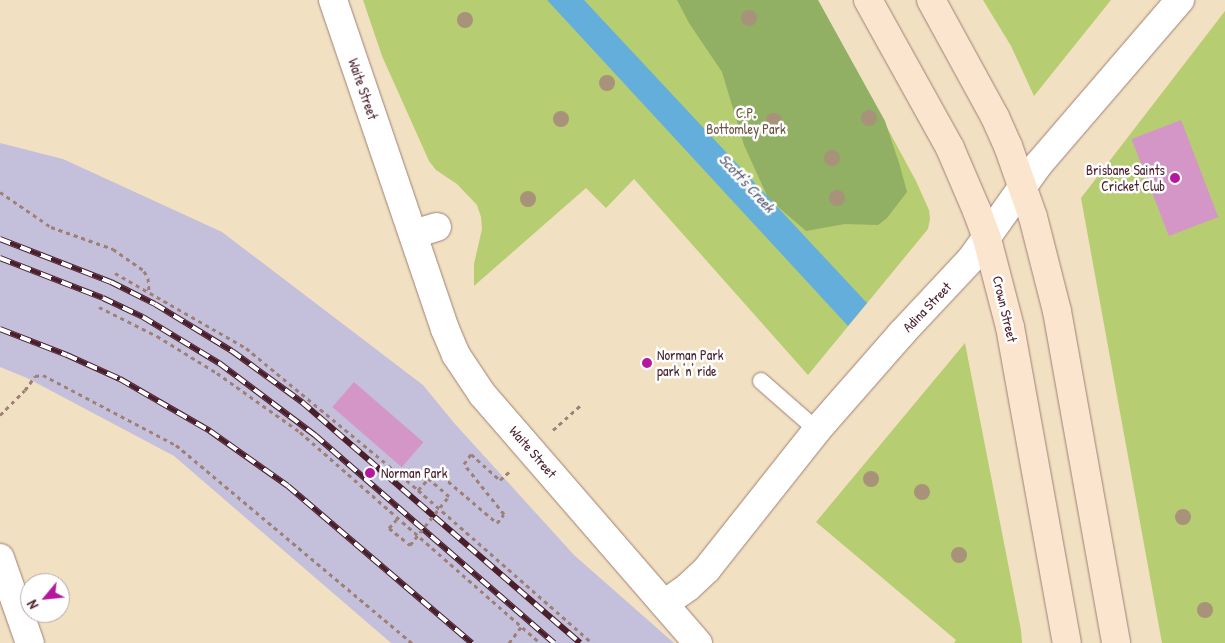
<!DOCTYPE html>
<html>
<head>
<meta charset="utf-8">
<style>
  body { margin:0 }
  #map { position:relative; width:1225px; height:643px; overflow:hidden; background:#f2e0c2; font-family:"Patrick Hand",sans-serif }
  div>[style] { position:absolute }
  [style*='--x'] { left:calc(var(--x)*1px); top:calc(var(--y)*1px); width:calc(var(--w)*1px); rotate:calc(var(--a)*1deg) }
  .industrial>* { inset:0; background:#c4c0db }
  .green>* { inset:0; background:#b7cd71 }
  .forest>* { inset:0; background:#91b063 }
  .water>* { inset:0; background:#64aedc }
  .building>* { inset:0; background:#d496c6; transform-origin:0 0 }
  .path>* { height:3px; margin-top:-1.5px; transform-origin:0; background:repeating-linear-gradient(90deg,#9e8076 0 4px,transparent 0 8px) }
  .roads { filter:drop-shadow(0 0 1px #9e8076) drop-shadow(0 0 1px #9e8076) }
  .lane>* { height:16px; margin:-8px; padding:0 8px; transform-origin:8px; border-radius:8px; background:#fff }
  .street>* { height:28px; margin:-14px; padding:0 14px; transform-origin:14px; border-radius:14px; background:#fff }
  .secondary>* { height:28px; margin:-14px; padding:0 14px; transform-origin:14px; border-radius:14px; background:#fbe5cf }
  .rail>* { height:5.5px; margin-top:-2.75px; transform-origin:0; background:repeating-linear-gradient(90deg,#fff 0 11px,#4a1f2b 0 22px); box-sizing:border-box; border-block:1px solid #4a1f2b }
  .path-bridge>* { height:3px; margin-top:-1.5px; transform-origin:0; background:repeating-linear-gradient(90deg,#9e8076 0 4px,transparent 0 8px) }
  .trees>* { width:16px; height:16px; margin:-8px; border-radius:50%; background:#a8927a }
  .dots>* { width:14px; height:14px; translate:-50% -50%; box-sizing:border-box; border:2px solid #fff; border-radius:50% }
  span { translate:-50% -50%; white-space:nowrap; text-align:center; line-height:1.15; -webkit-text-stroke:5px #fff; paint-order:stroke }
  .street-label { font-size:14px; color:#4a1f2b }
  .park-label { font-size:14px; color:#6b5340 }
  .poi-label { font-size:14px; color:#4a1f2b }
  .right { translate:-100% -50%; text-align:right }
  .left { translate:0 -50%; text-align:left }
  .water-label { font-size:15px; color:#545872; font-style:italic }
  .north { position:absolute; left:20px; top:573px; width:50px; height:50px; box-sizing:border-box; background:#fff; border:1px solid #b7a5aa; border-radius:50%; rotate:242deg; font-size:14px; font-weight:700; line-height:20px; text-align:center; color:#4a1f2b }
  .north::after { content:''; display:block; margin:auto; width:18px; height:22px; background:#b5179e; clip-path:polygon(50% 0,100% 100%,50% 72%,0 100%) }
</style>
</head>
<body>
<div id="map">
  <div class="industrial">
    <i style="clip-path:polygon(0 143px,63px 159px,222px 232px,423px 385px,455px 424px,574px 555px,674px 643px,391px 643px,174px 456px,27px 378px,0 367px)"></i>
  </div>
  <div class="green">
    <i style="clip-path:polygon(363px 0,818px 0,916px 181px,929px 210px,930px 219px,928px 229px,808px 375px,634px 179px,606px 208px,586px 188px,474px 286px,474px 264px,482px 229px,481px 217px,477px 205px,457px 184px,436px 170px,429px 161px,382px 56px)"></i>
    <i style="clip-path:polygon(983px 0,1111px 0,1034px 96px,1011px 46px)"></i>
    <i style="clip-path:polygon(1225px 11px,1225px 643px,1162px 643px,1081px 198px)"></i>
    <i style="clip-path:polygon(965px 343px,1021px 630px,1022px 643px,954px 643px,956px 640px,816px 522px)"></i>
  </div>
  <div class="forest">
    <i style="clip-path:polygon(677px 0,818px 0,885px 121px,900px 166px,907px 192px,887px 218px,878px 225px,845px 224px,806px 231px,768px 198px,744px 145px,722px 72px,689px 23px)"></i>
  </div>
  <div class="water">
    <i style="clip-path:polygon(547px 0,584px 0,867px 303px,848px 326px)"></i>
  </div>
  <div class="building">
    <i style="left:1181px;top:120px;width:104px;height:53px;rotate:69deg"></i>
    <i style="left:354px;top:382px;width:92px;height:33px;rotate:41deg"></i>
  </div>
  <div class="path">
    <i style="--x:0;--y:192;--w:62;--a:34.5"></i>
    <i style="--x:51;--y:227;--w:66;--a:19.5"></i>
    <i style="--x:113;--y:249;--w:38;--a:35"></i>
    <i style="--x:144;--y:271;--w:8;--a:60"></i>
    <i style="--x:148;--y:278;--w:13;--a:86"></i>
    <i style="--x:115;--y:273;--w:151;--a:29.8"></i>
    <i style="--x:246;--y:348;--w:223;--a:39.5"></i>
    <i style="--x:418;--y:490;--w:232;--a:41.3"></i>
    <i style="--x:99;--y:307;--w:65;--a:26.6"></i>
    <i style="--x:157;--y:336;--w:70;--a:31.7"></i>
    <i style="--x:217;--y:373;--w:102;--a:35.4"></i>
    <i style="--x:300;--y:432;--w:320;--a:41.3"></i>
    <i style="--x:0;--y:415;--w:35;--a:-45"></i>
    <i style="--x:25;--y:390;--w:17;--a:-54"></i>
    <i style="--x:35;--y:376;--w:8;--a:-7"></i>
    <i style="--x:43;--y:375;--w:150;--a:27.8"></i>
    <i style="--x:176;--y:445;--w:308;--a:40"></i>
    <i style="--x:553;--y:430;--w:38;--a:-42"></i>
    <i style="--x:428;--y:478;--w:28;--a:41"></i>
    <i style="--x:418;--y:490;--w:26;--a:-47"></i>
    <i style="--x:436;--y:471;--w:80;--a:40.4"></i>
    <i style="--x:497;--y:523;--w:11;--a:-52"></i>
    <i style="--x:504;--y:514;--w:64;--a:-128.7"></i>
    <i style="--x:464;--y:464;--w:12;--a:-55"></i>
    <i style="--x:471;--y:454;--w:39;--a:42"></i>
    <i style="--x:500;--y:480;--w:13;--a:-42"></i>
    <i style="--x:397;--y:519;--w:12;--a:132"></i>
    <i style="--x:389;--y:528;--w:27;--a:39"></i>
    <i style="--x:509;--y:643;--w:20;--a:-53"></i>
  </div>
  <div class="roads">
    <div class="lane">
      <i style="--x:761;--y:381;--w:74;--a:41.2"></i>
    </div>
    <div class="street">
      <i style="--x:333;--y:0;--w:348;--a:71.2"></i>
      <i style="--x:445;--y:329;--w:28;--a:67"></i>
      <i style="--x:456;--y:355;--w:47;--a:56.3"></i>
      <i style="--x:482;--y:394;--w:330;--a:49.1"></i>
      <i style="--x:414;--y:234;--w:24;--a:-17"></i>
      <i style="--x:0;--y:558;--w:90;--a:70.6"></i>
      <i style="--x:664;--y:604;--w:29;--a:-35"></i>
      <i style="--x:688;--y:587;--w:26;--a:-43"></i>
      <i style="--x:707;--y:569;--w:177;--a:-51.6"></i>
      <i style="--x:817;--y:430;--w:128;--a:-48.8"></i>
      <i style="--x:901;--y:334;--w:104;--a:-46.9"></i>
      <i style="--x:972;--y:258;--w:114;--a:-54.6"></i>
      <i style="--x:1038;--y:165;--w:218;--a:-49.3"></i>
    </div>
    <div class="secondary">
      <i style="--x:868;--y:0;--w:169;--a:61"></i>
      <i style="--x:950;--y:148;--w:69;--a:66.8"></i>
      <i style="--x:977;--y:211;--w:30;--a:70"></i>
      <i style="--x:987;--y:239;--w:91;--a:75.4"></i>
      <i style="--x:1010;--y:327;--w:321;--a:79.8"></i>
      <i style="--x:931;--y:0;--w:133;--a:61.3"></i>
      <i style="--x:995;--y:117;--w:32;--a:66"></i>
      <i style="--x:1008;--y:146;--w:75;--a:70.6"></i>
      <i style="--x:1033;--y:217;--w:97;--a:75.7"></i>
      <i style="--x:1057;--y:311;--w:337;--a:79.9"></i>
    </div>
  </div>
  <div class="rail">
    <i style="--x:0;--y:239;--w:119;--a:21.2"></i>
    <i style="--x:111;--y:282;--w:49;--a:26.6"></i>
    <i style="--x:155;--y:304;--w:90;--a:31.4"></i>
    <i style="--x:232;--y:351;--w:87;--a:36.1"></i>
    <i style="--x:302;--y:402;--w:368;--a:40.9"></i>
    <i style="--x:0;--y:258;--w:110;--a:21.2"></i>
    <i style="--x:103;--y:298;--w:44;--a:25.4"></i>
    <i style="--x:143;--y:317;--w:89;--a:31.2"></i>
    <i style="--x:219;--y:363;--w:120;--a:36.9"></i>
    <i style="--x:315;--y:435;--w:317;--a:41"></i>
    <i style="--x:0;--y:329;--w:72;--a:21.2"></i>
    <i style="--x:67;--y:355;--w:58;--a:24.4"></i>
    <i style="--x:120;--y:379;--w:104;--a:30"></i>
    <i style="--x:210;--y:431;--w:95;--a:35.2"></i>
    <i style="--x:288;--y:486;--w:242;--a:40.5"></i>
  </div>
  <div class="path-bridge">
    <i style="--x:410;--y:545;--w:63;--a:-51.5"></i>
  </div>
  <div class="trees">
    <i style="left:749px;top:18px"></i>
    <i style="left:465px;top:20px"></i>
    <i style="left:607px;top:83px"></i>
    <i style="left:869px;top:118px"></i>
    <i style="left:561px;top:119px"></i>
    <i style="left:774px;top:121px"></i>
    <i style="left:832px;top:158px"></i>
    <i style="left:837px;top:198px"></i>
    <i style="left:528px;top:199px"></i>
    <i style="left:871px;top:479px"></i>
    <i style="left:922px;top:492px"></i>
    <i style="left:1183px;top:517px"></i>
    <i style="left:959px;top:555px"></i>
    <i style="left:1205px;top:610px"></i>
  </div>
  <div class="dots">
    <i style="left:1175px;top:178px;background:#b5179e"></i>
    <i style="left:647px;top:363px;background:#b5179e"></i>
    <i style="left:370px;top:473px;background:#b5179e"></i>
  </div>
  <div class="street-label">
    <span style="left:363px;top:89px;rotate:71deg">Waite Street</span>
    <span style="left:927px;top:307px;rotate:-46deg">Adina Street</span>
    <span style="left:1005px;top:309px;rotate:77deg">Crown Street</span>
    <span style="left:533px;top:452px;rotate:49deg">Waite Street</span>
  </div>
  <div class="park-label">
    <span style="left:746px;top:121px">C.P.<br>Bottomley Park</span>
  </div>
  <div class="poi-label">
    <span class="right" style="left:1165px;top:178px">Brisbane Saints<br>Cricket Club</span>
    <span class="left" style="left:657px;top:363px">Norman Park<br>park 'n' ride</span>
    <span class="left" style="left:381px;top:473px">Norman Park</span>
  </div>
  <div class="water-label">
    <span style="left:747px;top:183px;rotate:47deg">Scott's Creek</span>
  </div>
  <div class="north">N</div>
</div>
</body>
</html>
